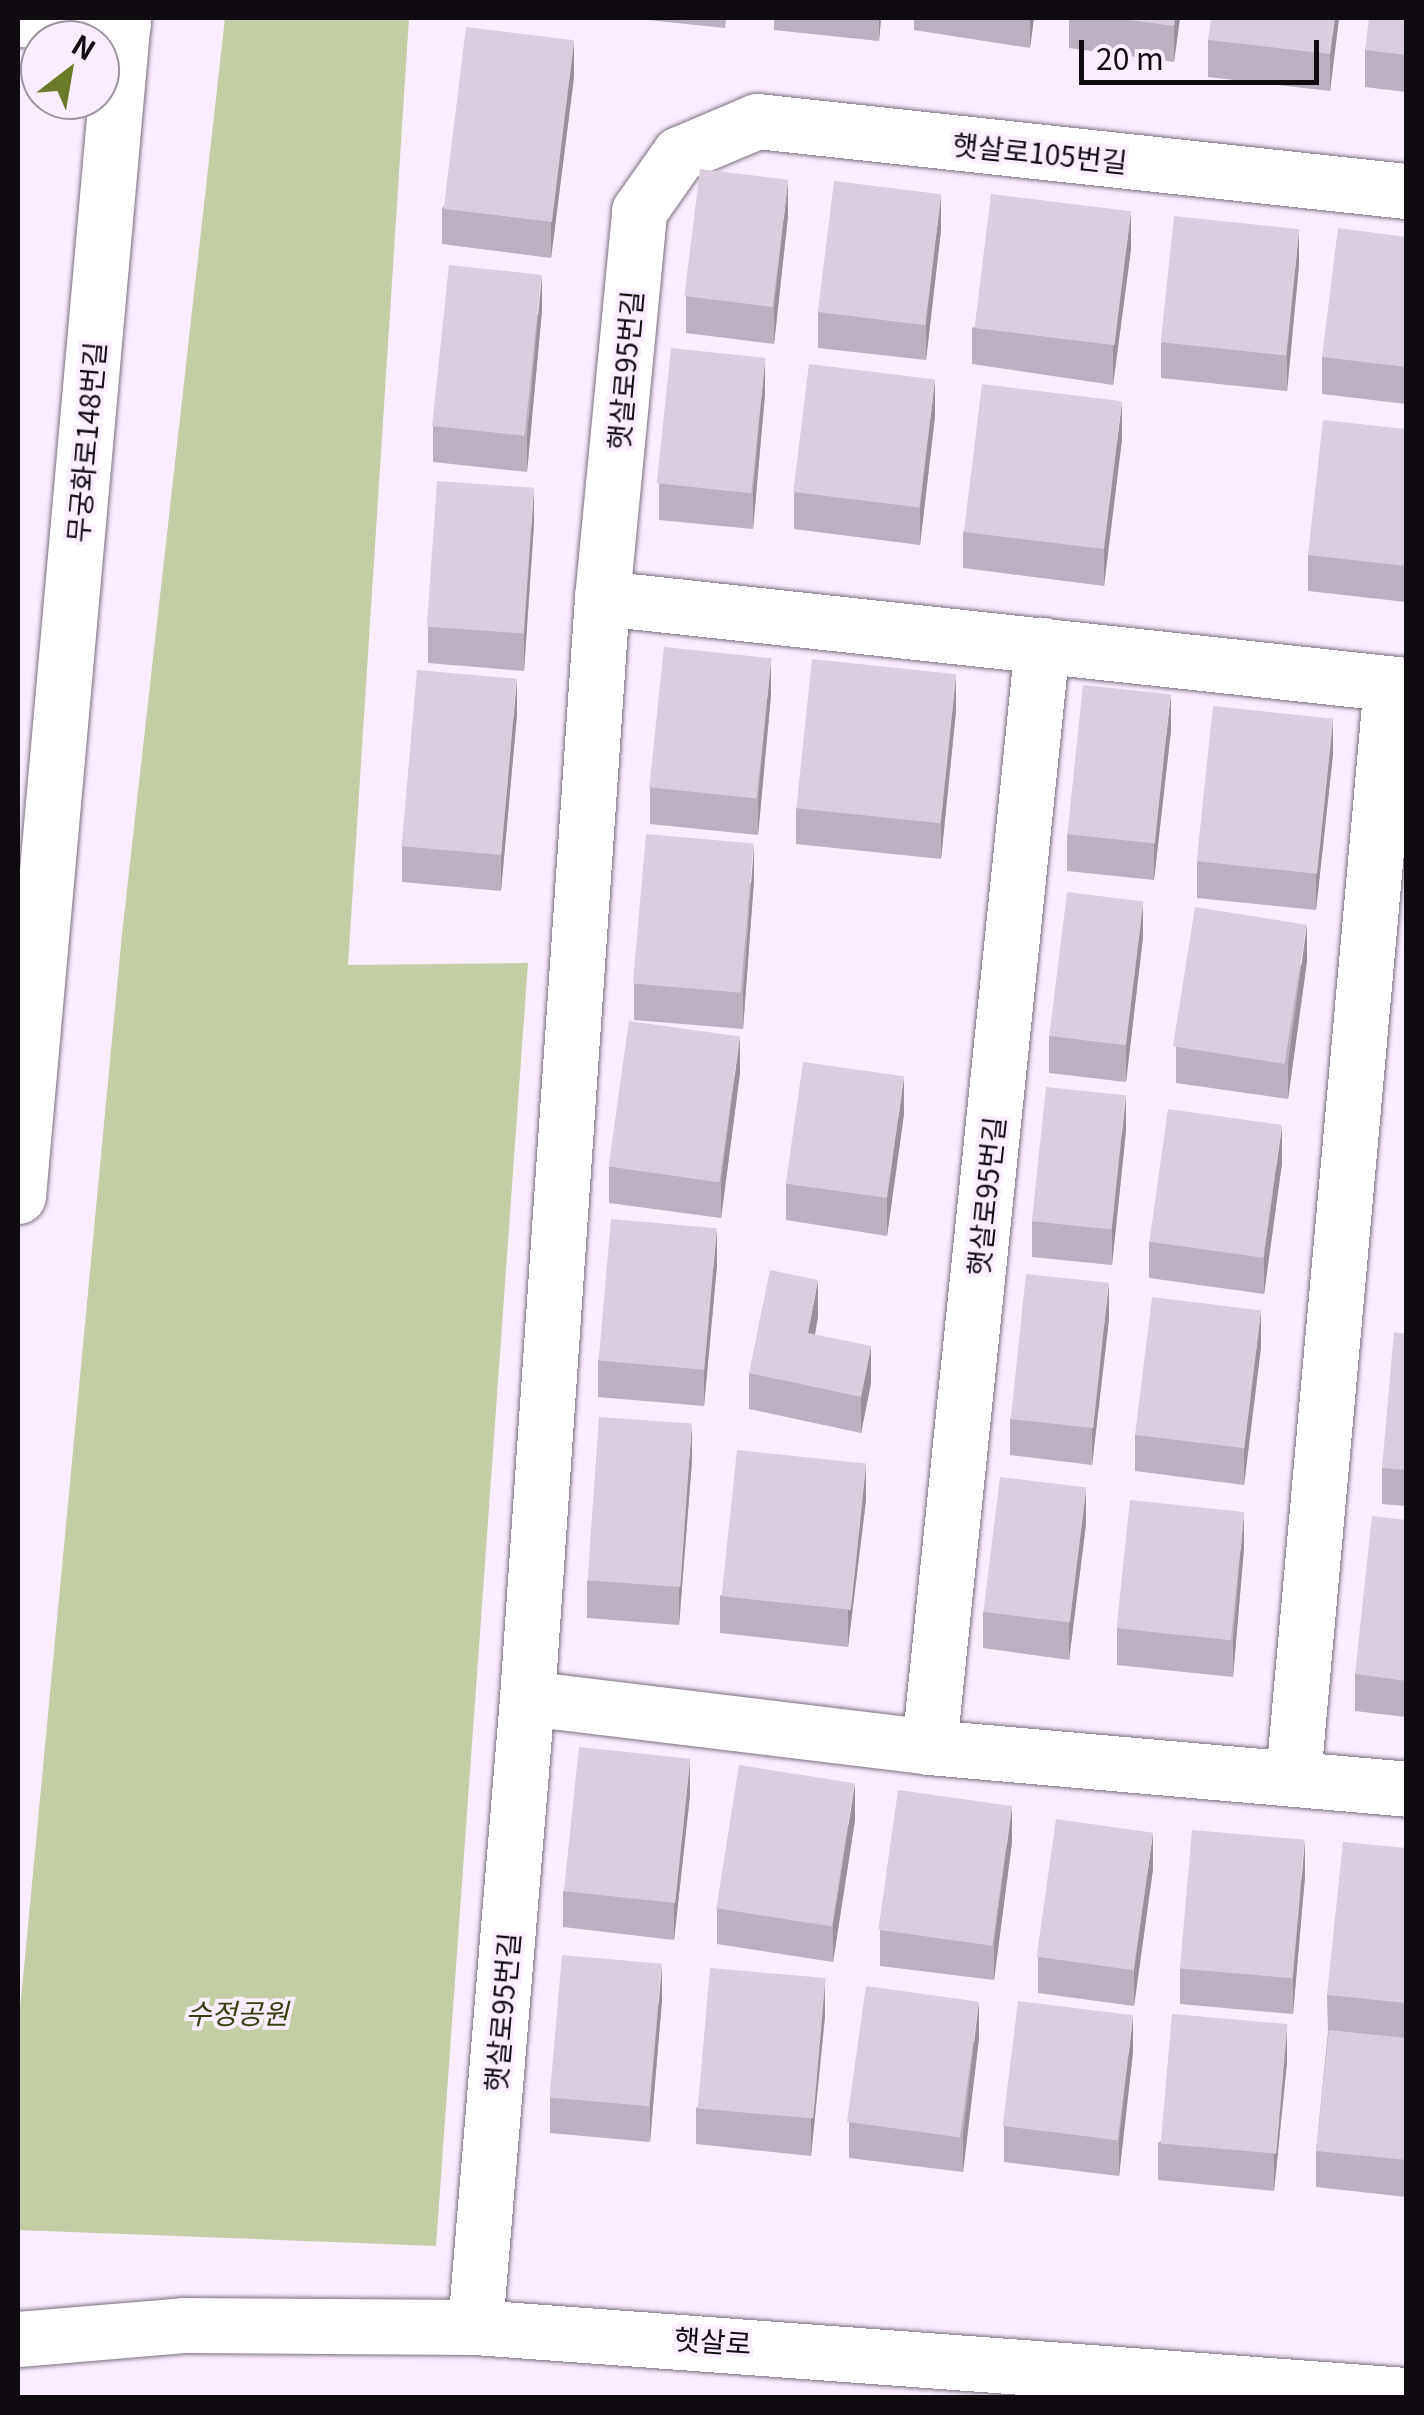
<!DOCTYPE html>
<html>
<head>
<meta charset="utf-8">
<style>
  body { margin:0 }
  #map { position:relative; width:1424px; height:2415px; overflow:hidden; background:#f9edfe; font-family:Georgia,"Noto Sans KR",serif }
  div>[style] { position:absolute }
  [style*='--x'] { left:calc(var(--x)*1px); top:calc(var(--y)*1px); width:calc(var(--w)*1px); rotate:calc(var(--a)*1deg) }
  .green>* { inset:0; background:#c3cea7 }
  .roads { filter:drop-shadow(0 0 2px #7a6f7e) drop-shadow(0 0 2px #7a6f7e) }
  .minor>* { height:55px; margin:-27.5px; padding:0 27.5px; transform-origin:27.5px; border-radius:27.5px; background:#fff }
  .wall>* { inset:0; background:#bbb0bf }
  .shaded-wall>* { inset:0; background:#99909b }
  .building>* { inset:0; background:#dacdde; transform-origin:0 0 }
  span { translate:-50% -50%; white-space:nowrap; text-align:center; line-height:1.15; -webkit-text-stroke:8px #f9edfe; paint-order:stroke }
  .street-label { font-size:28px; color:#0f0b11 }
  .park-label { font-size:28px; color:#36400e; font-style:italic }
  .frame { position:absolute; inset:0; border:20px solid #0f0b11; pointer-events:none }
  .north { position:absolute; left:20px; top:20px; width:100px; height:100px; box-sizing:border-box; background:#f9edfe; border:2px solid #9b939f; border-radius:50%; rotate:31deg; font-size:28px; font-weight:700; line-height:40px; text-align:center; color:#0f0b11 }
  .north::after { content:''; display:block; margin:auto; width:35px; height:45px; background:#697a29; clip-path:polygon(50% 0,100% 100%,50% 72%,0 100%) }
  .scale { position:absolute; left:1079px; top:40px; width:240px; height:45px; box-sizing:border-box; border:5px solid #0f0b11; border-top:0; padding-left:12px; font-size:30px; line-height:35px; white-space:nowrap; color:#0f0b11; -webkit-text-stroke:8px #f9edfe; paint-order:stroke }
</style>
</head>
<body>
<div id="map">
  <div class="green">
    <i style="clip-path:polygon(225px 18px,409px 18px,348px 965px,528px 963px,436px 2246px,18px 2230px,18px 2031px,122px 934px)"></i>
  </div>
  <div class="roads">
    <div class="minor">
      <i style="--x:18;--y:19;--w:105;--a:2.7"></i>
      <i style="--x:602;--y:598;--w:809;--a:6.18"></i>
      <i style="--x:18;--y:1196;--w:1183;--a:-84.91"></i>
      <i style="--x:527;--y:1698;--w:405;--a:6.9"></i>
      <i style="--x:929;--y:1747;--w:479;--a:5"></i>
      <i style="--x:929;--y:1747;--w:1108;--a:-84.15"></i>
      <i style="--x:1293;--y:1777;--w:1098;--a:-84.88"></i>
      <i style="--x:475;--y:2327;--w:631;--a:-85.27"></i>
      <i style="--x:527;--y:1698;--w:1103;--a:-86.1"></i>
      <i style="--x:602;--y:598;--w:389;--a:-84.5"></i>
      <i style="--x:639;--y:211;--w:70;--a:-54.9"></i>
      <i style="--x:679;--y:154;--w:85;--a:-22.9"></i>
      <i style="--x:757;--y:121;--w:653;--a:6.16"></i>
      <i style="--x:18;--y:2339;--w:166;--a:-4.8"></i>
      <i style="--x:183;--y:2325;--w:292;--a:0.4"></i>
      <i style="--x:475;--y:2327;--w:933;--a:4.18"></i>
    </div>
  </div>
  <div class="wall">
    <i style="clip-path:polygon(628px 18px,726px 18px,725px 28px)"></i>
    <i style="clip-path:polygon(774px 18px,881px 18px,879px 41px,774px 30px)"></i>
    <i style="clip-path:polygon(914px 18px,1034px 18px,1030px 48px,914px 30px)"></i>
    <i style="clip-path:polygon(1069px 18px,1180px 18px,1174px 62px,1069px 48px)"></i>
    <i style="clip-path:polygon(1339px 18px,1330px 91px,1208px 77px,1208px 40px)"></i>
    <i style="clip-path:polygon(1406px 18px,1406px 92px,1365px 87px,1365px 50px)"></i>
    <i style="clip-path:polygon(574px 77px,551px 258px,442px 244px,442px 208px)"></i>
    <i style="clip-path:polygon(788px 216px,774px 344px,686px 333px,686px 296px)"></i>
    <i style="clip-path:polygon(941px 230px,926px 360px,818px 348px,818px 312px)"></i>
    <i style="clip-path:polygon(1406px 237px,1406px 404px,1322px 394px,1322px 357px)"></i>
    <i style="clip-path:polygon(1131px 249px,1113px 385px,972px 364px,972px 328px)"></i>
    <i style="clip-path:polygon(1299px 265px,1287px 391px,1161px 378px,1161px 342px)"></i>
    <i style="clip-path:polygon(542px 310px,527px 472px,433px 462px,433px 426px)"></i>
    <i style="clip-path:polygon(765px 394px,753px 529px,659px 520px,659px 483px)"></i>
    <i style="clip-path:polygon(935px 416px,920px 545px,794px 529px,794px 492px)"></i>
    <i style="clip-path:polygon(1406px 429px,1406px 602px,1308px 591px,1308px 555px)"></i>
    <i style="clip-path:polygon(1122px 439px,1104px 586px,963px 568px,963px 532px)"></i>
    <i style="clip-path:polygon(534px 524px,524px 671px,428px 663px,428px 627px)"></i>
    <i style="clip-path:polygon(771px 695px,758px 835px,650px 824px,650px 787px)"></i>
    <i style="clip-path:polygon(956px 711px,941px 859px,796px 844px,796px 808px)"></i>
    <i style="clip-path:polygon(517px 715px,501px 891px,402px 882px,402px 846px)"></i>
    <i style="clip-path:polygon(1171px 730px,1154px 880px,1067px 871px,1067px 834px)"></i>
    <i style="clip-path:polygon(1333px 754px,1316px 910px,1197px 898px,1197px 861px)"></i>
    <i style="clip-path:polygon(754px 880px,743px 1029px,634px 1020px,634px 984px)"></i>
    <i style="clip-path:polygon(1143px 937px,1126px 1082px,1049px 1073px,1049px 1036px)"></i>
    <i style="clip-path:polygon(1307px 961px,1288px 1099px,1176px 1083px,1176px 1047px)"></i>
    <i style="clip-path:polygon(740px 1073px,721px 1218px,609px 1203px,609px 1167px)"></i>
    <i style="clip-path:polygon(904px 1114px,887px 1236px,786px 1220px,786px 1184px)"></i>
    <i style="clip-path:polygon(1126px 1131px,1112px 1265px,1032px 1257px,1032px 1221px)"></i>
    <i style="clip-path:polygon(1282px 1163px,1264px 1294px,1149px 1278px,1149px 1242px)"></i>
    <i style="clip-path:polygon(717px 1265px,704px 1406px,598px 1397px,598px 1360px)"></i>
    <i style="clip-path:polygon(818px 1317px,815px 1335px,871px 1383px,861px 1433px,749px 1409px,749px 1373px)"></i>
    <i style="clip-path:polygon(1109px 1319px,1092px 1465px,1010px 1455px,1010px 1419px)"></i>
    <i style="clip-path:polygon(1406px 1334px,1406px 1506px,1382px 1504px,1382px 1468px)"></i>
    <i style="clip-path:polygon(1261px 1347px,1244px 1485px,1135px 1471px,1135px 1435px)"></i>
    <i style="clip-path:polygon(692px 1461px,679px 1625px,587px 1618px,587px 1581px)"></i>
    <i style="clip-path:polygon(866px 1500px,848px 1647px,720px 1633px,720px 1596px)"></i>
    <i style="clip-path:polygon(1406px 1520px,1406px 1717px,1355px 1711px,1355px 1674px)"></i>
    <i style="clip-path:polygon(1086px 1524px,1069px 1660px,983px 1648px,983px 1612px)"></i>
    <i style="clip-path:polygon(1244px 1548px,1233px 1677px,1117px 1665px,1117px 1628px)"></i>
    <i style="clip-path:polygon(690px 1795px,674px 1940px,563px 1927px,563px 1891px)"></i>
    <i style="clip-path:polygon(855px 1820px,833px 1962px,717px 1944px,717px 1908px)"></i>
    <i style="clip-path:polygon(1012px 1842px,994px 1980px,880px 1966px,880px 1930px)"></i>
    <i style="clip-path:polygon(1406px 1848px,1406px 2197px,1316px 2187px,1316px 2151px,1328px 2032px,1327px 1995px)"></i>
    <i style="clip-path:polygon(1153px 1869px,1134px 2006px,1038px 1993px,1038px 1957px)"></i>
    <i style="clip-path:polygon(1305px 1876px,1293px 2014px,1180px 2004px,1180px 1968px)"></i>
    <i style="clip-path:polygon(662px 2000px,650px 2142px,550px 2133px,550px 2097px)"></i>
    <i style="clip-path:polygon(825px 2016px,811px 2156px,696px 2144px,696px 2108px)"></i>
    <i style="clip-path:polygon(979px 2038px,963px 2172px,849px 2158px,849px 2122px)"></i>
    <i style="clip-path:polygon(1133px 2052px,1119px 2176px,1004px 2162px,1004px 2126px)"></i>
    <i style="clip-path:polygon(1287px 2062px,1274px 2191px,1158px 2180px,1158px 2143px)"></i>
  </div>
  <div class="shaded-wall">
    <i style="clip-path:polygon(879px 18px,881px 18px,879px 41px)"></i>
    <i style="clip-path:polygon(1030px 18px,1034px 18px,1030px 48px)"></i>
    <i style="clip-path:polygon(1175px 18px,1180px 18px,1174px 62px,1174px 26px)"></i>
    <i style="clip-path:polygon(1335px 18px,1339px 18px,1330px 91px,1330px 54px)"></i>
    <i style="clip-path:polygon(574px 40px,574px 77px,551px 258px,551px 222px)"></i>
    <i style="clip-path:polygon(788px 180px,788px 216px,774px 344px,774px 307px)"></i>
    <i style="clip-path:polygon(941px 194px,941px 230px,926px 360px,926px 324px)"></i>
    <i style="clip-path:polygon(1131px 212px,1131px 249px,1113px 385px,1113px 348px)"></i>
    <i style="clip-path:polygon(1299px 229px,1299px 265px,1287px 391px,1287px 354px)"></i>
    <i style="clip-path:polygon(542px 274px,542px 310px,527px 472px,527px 435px)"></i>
    <i style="clip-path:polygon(765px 358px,765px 394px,753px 529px,753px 493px)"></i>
    <i style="clip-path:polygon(935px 379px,935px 416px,920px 545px,920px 509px)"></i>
    <i style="clip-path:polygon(1122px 402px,1122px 439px,1104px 586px,1104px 549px)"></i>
    <i style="clip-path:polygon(534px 488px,534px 524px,524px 671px,524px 635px)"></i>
    <i style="clip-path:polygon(771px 658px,771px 695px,758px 835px,758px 799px)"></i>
    <i style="clip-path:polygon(956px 674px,956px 711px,941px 859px,941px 823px)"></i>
    <i style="clip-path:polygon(517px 679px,517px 715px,501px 891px,501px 855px)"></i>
    <i style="clip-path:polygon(1171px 694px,1171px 730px,1154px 880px,1154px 843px)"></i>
    <i style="clip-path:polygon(1333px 718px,1333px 754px,1316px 910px,1316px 873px)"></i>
    <i style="clip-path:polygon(754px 844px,754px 880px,743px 1029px,743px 993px)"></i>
    <i style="clip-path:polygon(1143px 901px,1143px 937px,1126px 1082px,1126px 1045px)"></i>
    <i style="clip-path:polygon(1307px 924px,1307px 961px,1288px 1099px,1288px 1063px)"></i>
    <i style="clip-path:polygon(740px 1036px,740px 1073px,721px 1218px,721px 1181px)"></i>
    <i style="clip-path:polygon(904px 1077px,904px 1114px,887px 1236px,887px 1200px)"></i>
    <i style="clip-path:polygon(1126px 1095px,1126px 1131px,1112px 1265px,1112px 1229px)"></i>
    <i style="clip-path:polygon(1282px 1126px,1282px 1163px,1264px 1294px,1264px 1258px)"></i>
    <i style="clip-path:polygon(717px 1228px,717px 1265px,704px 1406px,704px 1369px)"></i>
    <i style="clip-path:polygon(818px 1280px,818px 1317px,808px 1370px,808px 1333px)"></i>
    <i style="clip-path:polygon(1109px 1283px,1109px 1319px,1092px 1465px,1092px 1429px)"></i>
    <i style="clip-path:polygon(1261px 1310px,1261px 1347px,1244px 1485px,1244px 1448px)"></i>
    <i style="clip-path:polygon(871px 1346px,871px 1383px,861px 1433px,861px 1397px)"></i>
    <i style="clip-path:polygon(692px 1424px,692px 1461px,679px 1625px,679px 1588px)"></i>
    <i style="clip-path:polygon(866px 1463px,866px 1500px,848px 1647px,848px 1611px)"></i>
    <i style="clip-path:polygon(1086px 1488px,1086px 1524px,1069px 1660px,1069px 1623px)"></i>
    <i style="clip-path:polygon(1244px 1511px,1244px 1548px,1233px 1677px,1233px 1640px)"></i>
    <i style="clip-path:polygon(690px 1759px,690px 1795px,674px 1940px,674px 1904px)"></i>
    <i style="clip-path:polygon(855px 1783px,855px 1820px,833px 1962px,833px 1926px)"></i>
    <i style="clip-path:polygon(1012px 1806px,1012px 1842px,994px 1980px,994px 1943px)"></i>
    <i style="clip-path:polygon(1153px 1833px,1153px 1869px,1134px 2006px,1134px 1970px)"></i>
    <i style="clip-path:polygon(1305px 1840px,1305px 1876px,1293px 2014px,1293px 1978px)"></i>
    <i style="clip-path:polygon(662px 1964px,662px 2000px,650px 2142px,650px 2105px)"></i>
    <i style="clip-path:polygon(825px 1979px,825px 2016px,811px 2156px,811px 2119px)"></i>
    <i style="clip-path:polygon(979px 2001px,979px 2038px,963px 2172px,963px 2135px)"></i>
    <i style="clip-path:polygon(1133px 2016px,1133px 2052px,1119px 2176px,1119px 2140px)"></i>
    <i style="clip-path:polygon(1287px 2025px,1287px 2062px,1274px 2191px,1274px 2155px)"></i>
  </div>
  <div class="building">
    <i style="clip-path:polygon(1113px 18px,1175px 18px,1174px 26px)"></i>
    <i style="clip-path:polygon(1211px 18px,1335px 18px,1330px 54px,1208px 40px)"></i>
    <i style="clip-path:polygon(1369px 18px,1406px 18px,1406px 55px,1365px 50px)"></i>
    <i style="left:466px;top:27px;width:109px;height:183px;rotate:7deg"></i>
    <i style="left:700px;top:169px;width:89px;height:128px;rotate:7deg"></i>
    <i style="left:834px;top:181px;width:108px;height:132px;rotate:7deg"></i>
    <i style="left:991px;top:194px;width:141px;height:135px;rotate:7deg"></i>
    <i style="left:1174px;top:216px;width:126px;height:127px;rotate:6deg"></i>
    <i style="clip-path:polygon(1338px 228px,1406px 237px,1406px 367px,1322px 357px)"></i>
    <i style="left:449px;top:265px;width:93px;height:162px;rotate:6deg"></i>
    <i style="left:671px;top:348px;width:95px;height:136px;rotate:6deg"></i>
    <i style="left:809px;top:364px;width:127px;height:129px;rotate:7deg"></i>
    <i style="left:982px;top:384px;width:141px;height:149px;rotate:7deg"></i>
    <i style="clip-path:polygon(1323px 420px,1406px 429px,1406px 566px,1308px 555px)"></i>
    <i style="left:437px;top:481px;width:97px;height:146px;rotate:4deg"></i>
    <i style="left:664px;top:647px;width:108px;height:141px;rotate:6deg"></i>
    <i style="left:812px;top:659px;width:145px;height:150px;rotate:6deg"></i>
    <i style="left:417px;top:670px;width:100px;height:177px;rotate:5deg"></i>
    <i style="left:1083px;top:685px;width:88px;height:150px;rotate:6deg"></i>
    <i style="left:1213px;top:706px;width:121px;height:156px;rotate:6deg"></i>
    <i style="left:646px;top:834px;width:108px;height:150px;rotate:5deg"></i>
    <i style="left:1067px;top:892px;width:77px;height:145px;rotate:7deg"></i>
    <i style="left:1195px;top:907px;width:113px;height:141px;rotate:9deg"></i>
    <i style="left:629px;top:1021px;width:112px;height:147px;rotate:8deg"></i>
    <i style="left:803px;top:1062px;width:102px;height:123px;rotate:8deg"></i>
    <i style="left:1046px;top:1087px;width:80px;height:135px;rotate:6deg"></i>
    <i style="left:1168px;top:1109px;width:115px;height:134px;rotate:8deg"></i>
    <i style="left:611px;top:1219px;width:106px;height:142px;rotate:5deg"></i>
    <i style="clip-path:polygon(770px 1270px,818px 1280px,808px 1333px,871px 1346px,861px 1397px,749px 1373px)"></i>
    <i style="left:1026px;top:1274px;width:83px;height:146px;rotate:6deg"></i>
    <i style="left:1152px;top:1297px;width:110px;height:139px;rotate:7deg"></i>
    <i style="clip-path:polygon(1394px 1332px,1406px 1334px,1406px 1470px,1382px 1468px)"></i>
    <i style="left:599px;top:1417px;width:93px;height:164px;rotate:4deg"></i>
    <i style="left:737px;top:1450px;width:130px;height:147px;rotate:6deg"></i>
    <i style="left:1000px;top:1477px;width:87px;height:136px;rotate:7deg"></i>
    <i style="left:1130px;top:1500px;width:115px;height:129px;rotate:6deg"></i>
    <i style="clip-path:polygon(1372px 1516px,1406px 1520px,1406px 1681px,1355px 1674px)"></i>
    <i style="left:579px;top:1747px;width:112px;height:145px;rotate:6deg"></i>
    <i style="left:739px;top:1765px;width:117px;height:145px;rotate:9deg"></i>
    <i style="left:898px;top:1790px;width:115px;height:141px;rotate:8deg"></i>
    <i style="left:1056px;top:1819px;width:98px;height:139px;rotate:8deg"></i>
    <i style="left:1192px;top:1830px;width:113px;height:139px;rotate:5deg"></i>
    <i style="clip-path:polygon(1343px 1842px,1406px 1848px,1406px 2003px,1327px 1995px)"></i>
    <i style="left:562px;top:1955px;width:100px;height:143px;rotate:5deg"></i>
    <i style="left:710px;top:1968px;width:116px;height:141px;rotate:5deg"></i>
    <i style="left:866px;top:1986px;width:114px;height:137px;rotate:8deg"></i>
    <i style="left:1018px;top:2001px;width:116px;height:126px;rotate:7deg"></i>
    <i style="left:1172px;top:2014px;width:116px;height:130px;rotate:5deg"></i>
    <i style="clip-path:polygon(1329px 2030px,1406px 2038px,1406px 2160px,1316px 2151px)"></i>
  </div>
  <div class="street-label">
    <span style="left:1040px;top:152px;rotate:6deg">햇살로105번길</span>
    <span style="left:624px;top:370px;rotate:-85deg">햇살로95번길</span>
    <span style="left:85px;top:442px;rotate:-85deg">무궁화로148번길</span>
    <span style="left:985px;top:1196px;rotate:-84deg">햇살로95번길</span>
    <span style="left:501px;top:2012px;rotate:-85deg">햇살로95번길</span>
    <span style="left:713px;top:2340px;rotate:4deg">햇살로</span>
  </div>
  <div class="park-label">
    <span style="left:237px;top:2012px">수정공원</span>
  </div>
  <div class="frame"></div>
  <div class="north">N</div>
  <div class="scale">20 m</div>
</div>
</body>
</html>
